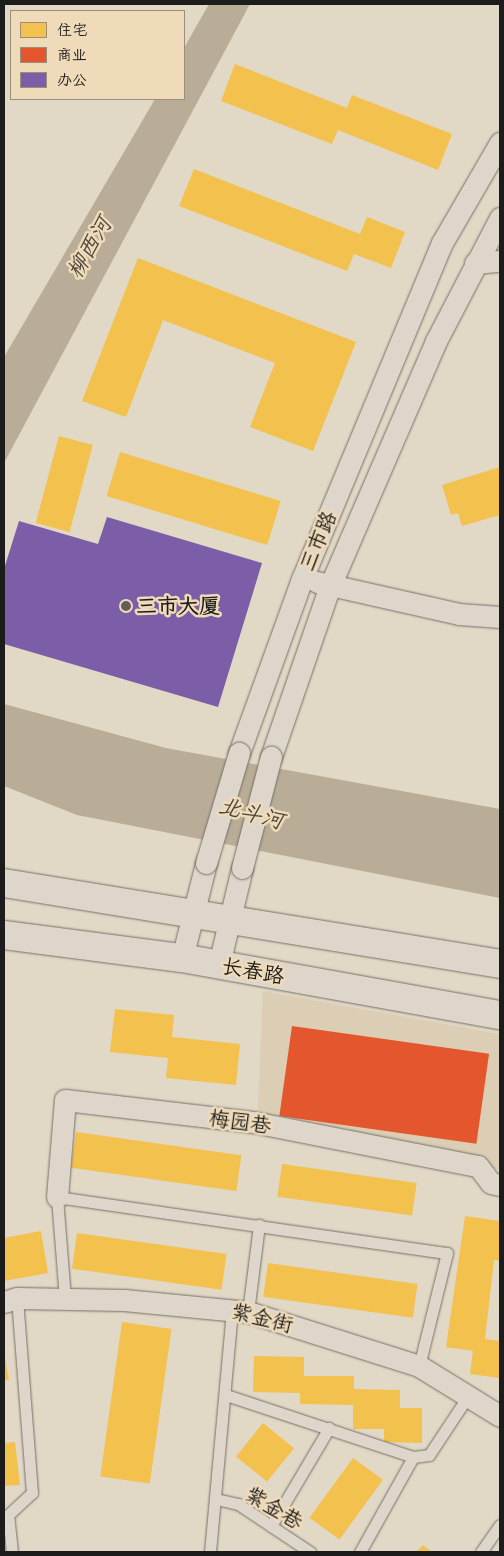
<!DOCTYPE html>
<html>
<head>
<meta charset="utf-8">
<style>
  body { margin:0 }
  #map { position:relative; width:504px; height:1556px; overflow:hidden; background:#e2d8c6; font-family:Caveat,"LXGW WenKai TC",sans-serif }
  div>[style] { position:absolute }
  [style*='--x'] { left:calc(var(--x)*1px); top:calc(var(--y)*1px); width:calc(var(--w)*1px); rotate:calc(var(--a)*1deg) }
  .built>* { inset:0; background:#dcceb5 }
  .water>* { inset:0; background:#b9ad97 }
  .homes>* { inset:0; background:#f2c14e; transform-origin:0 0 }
  .shops>* { inset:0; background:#e4572e; transform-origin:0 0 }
  .offices>* { inset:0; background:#7b5ea7 }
  .roads { filter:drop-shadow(0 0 1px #757168) drop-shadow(0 0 1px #757168) }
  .service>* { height:11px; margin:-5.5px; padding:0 5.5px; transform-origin:5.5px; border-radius:5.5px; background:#ded6ca }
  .minor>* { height:21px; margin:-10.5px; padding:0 10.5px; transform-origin:10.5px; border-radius:10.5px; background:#ded6ca }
  .secondary>* { height:28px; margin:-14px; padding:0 14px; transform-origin:14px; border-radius:14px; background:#ded6ca }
  .bridges { filter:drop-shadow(0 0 1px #757168) drop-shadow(0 0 1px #757168) }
  .minor-bridge>* { height:21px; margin:-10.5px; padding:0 10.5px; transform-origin:10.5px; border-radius:10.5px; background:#ded6ca }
  .dots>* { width:14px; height:14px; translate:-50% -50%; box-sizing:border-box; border:2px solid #efdbb9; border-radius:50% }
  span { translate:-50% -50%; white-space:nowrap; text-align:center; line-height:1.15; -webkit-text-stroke:5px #efdbb9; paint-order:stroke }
  .street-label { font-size:21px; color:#1c1c1c }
  .poi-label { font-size:21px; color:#1c1c1c; font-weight:700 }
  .left { translate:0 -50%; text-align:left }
  .water-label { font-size:22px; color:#4d4840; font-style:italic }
  .frame { position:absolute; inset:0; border:5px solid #1c1c1c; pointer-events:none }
  .legend { position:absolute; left:10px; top:10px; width:175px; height:90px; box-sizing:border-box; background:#efdbb9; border:1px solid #9b8f7a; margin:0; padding:6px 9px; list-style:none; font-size:15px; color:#1c1c1c }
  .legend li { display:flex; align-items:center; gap:10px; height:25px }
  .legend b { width:25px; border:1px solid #9b8f7a }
</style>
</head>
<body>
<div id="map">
  <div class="built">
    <i style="clip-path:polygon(263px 991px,500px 1034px,500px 1170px,458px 1156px,257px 1128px)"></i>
  </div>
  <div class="water">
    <i style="clip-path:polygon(209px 4px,250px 4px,4px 463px,4px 357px,155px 99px,184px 99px,184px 48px)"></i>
    <i style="clip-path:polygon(4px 704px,166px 748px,500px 809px,500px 898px,77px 815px,4px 786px)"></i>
  </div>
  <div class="homes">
    <i style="clip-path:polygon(235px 64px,347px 108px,352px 95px,452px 134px,438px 170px,338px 130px,332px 144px,221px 101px)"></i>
    <i style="clip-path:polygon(194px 169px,360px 234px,367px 217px,405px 232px,391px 268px,354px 254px,347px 271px,179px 206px)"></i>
    <i style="clip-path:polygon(138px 258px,356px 342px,313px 451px,250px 427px,275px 363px,163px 320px,126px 417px,82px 401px)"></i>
    <i style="left:59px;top:436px;width:35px;height:90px;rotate:15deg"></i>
    <i style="left:120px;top:452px;width:168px;height:46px;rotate:17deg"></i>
    <i style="clip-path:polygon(500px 467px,500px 515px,462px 526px,458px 513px,451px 515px,442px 485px)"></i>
    <i style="clip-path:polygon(115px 1009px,174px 1015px,172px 1037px,240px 1044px,236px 1085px,166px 1078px,168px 1058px,110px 1052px)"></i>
    <i style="left:76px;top:1132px;width:167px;height:36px;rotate:8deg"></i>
    <i style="left:282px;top:1164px;width:136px;height:33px;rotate:8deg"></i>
    <i style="clip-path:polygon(465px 1216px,500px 1221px,500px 1261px,494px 1260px,485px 1339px,500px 1341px,500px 1378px,470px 1374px,473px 1351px,446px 1347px)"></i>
    <i style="clip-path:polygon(41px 1231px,48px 1273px,4px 1281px,4px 1238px)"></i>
    <i style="left:77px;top:1233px;width:151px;height:36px;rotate:8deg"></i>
    <i style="left:268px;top:1263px;width:151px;height:34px;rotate:8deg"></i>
    <i style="left:122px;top:1322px;width:50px;height:156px;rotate:8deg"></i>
    <i style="clip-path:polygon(4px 1352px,9px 1380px,4px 1381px)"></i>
    <i style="clip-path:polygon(254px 1356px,304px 1357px,304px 1376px,354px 1376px,354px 1389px,400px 1390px,400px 1408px,422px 1408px,422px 1443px,384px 1442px,384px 1429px,353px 1429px,353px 1405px,300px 1404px,300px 1393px,253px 1392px)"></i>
    <i style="left:263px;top:1423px;width:40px;height:43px;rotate:39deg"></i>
    <i style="clip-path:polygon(15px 1442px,20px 1485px,4px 1486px,4px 1443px)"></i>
    <i style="left:353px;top:1458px;width:37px;height:74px;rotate:36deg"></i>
    <i style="clip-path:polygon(423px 1545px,432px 1552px,416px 1552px)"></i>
  </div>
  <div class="shops">
    <i style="left:292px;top:1026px;width:199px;height:91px;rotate:8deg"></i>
  </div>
  <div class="offices">
    <i style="clip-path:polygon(107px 517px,262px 563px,218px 707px,4px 644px,4px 569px,19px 521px,98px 544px)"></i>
  </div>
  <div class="roads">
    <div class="service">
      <i style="--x:65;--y:1299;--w:102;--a:-94.5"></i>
      <i style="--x:57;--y:1197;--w:394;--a:8.2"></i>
      <i style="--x:447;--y:1253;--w:116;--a:103.9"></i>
      <i style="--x:248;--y:1312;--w:88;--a:-82.8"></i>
      <i style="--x:226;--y:1395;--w:197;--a:18.3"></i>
      <i style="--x:216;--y:1499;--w:23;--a:13"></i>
      <i style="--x:238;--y:1504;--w:87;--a:33.7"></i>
      <i style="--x:271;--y:1526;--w:114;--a:-59.4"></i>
      <i style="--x:12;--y:1552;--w:37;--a:-96"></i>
      <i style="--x:8;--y:1515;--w:33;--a:-43"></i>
      <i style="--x:32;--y:1493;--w:196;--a:-94.4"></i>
      <i style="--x:210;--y:1552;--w:244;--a:-84.8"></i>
      <i style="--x:360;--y:1552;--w:109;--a:-60.8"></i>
      <i style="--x:413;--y:1457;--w:16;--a:-7"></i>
      <i style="--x:429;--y:1455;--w:71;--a:-56.5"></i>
      <i style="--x:481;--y:1552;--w:33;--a:-55"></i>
    </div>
    <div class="minor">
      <i style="--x:475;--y:263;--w:25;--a:-5"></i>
      <i style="--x:317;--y:582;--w:146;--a:12.7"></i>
      <i style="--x:459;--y:614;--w:41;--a:4.2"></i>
      <i style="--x:239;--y:753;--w:185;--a:-70.1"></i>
      <i style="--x:302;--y:579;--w:364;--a:-67.4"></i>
      <i style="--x:442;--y:243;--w:116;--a:-59.9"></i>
      <i style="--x:271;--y:757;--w:181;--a:-71"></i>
      <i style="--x:330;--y:586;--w:267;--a:-66.6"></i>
      <i style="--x:436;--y:341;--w:139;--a:-62.5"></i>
      <i style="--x:182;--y:958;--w:98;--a:-75.8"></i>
      <i style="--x:219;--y:964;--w:99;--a:-76.5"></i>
      <i style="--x:57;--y:1197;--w:97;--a:-85.3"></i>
      <i style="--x:65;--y:1100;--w:189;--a:6.7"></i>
      <i style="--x:253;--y:1122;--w:229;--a:11.1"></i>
      <i style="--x:478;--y:1166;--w:21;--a:53"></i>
      <i style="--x:491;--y:1183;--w:9;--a:13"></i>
      <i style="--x:4;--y:1302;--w:14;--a:-17"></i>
      <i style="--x:17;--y:1298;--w:107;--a:1.1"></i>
      <i style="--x:124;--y:1300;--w:125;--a:5.5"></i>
      <i style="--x:248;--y:1312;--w:179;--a:17.5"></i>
      <i style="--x:419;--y:1366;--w:95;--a:31.7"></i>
    </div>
    <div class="secondary">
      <i style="--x:4;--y:883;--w:503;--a:9.27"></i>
      <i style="--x:4;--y:935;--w:179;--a:7.4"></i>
      <i style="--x:182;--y:958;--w:323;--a:10.2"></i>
    </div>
  </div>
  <div class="bridges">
    <div class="minor-bridge">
      <i style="--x:206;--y:863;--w:115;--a:-73.3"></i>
      <i style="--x:242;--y:868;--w:115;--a:-75.4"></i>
    </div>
  </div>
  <div class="dots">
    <i style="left:126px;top:606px;background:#615e58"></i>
  </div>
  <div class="street-label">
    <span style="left:318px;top:541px;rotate:-67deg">三市路</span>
    <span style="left:253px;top:971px;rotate:10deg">长春路</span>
    <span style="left:240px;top:1122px;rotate:8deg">梅园巷</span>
    <span style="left:262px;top:1318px;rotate:14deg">紫金街</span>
    <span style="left:274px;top:1508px;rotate:31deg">紫金巷</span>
  </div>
  <div class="poi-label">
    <span class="left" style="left:136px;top:606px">三市大厦</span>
  </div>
  <div class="water-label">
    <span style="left:90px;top:248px;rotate:-60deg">柳西河</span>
    <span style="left:251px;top:814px;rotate:15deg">北斗河</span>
  </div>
  <div class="frame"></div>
  <ul class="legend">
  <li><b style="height:14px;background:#f2c14e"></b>住宅</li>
  <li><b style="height:14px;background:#e4572e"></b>商业</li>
  <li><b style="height:14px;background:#7b5ea7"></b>办公</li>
  </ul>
</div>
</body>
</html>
